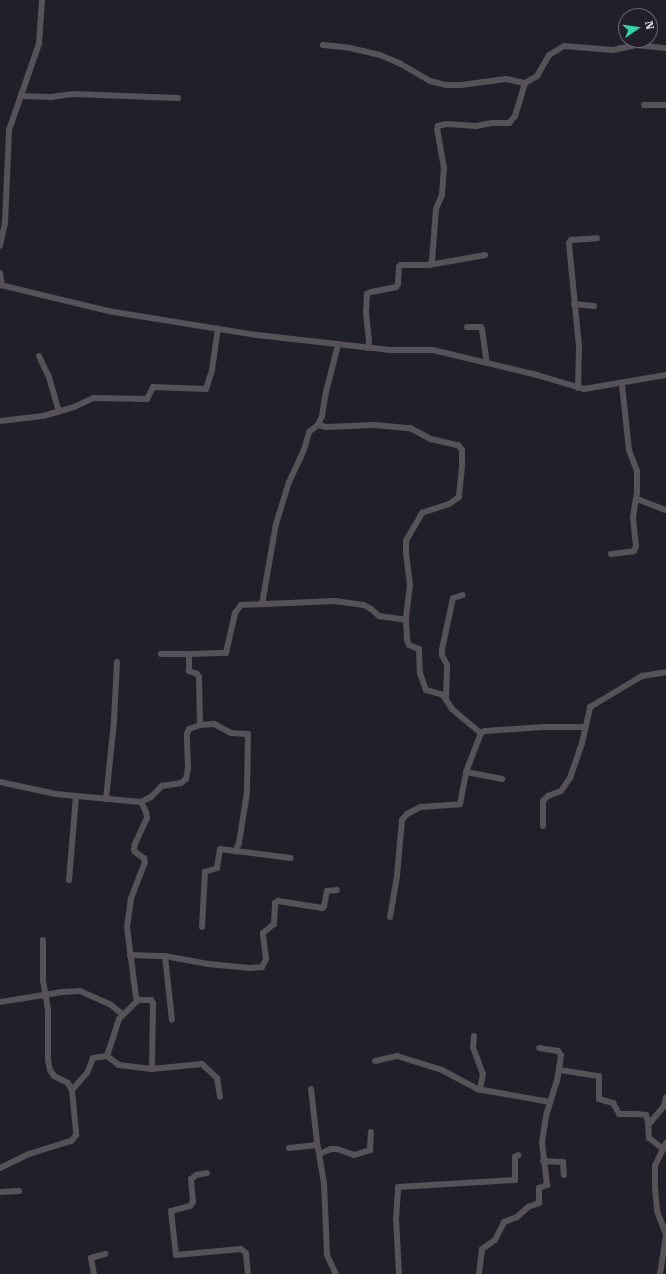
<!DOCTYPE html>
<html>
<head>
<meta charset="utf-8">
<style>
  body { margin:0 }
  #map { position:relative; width:666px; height:1274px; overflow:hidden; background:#211f29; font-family:"Roboto Serif",serif }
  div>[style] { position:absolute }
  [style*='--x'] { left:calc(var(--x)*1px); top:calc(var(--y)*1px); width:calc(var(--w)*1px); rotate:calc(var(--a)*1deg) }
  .minor>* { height:6px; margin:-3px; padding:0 3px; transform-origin:3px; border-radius:3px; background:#565257 }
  span { translate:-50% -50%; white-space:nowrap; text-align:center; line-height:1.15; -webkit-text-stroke:3px #211f29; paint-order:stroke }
  .north { position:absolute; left:618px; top:8px; width:40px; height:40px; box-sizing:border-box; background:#211f29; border:1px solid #696770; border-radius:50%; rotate:77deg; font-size:11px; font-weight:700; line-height:16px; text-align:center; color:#d4d3da }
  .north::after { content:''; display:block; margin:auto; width:14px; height:18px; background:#2fd4aa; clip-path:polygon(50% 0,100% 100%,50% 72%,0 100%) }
</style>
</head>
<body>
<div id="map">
  <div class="minor">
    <i style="--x:323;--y:45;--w:27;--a:6"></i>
    <i style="--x:350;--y:48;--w:31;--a:13"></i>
    <i style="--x:380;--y:55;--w:21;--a:23"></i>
    <i style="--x:399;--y:63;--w:36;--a:30"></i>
    <i style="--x:430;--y:81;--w:16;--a:14"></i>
    <i style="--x:446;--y:85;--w:15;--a:0"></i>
    <i style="--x:461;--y:85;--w:45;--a:-7.6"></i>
    <i style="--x:506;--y:79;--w:19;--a:12"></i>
    <i style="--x:525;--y:83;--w:14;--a:-30"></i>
    <i style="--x:537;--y:76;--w:24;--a:-60"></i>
    <i style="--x:549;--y:55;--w:17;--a:-31"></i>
    <i style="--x:564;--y:46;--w:49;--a:4.7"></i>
    <i style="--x:613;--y:50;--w:24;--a:-12"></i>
    <i style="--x:636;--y:45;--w:30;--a:6"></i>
    <i style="--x:21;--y:96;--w:30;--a:2"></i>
    <i style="--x:51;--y:97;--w:22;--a:-8"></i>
    <i style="--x:73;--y:94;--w:105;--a:2.2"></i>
    <i style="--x:644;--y:105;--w:22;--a:0"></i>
    <i style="--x:0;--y:246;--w:24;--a:-78"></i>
    <i style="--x:5;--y:223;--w:93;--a:-87.5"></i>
    <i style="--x:9;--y:130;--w:91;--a:-70.8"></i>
    <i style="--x:39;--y:44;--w:44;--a:-86.1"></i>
    <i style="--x:429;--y:265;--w:57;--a:-10.1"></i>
    <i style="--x:0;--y:273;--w:12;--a:81"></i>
    <i style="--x:0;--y:285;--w:111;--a:13.5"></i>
    <i style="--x:108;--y:311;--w:151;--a:9.2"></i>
    <i style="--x:257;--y:335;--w:134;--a:6.4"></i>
    <i style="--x:390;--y:350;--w:43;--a:0"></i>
    <i style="--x:433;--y:350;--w:107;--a:13.5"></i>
    <i style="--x:537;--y:375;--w:49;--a:16.6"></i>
    <i style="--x:584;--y:389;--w:83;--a:-9.7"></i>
    <i style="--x:574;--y:304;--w:20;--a:6"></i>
    <i style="--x:467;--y:327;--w:14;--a:0"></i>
    <i style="--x:481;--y:327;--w:2;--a:63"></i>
    <i style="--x:482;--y:329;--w:34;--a:82"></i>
    <i style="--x:368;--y:348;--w:7;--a:-82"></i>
    <i style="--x:369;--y:341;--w:28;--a:-96"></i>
    <i style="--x:366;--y:313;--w:19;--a:-87"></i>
    <i style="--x:367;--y:294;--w:4;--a:-27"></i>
    <i style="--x:371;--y:292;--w:25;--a:-11"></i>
    <i style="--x:396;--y:287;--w:4;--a:-56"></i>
    <i style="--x:398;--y:284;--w:17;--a:-87"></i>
    <i style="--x:399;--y:267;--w:3;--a:-45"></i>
    <i style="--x:401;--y:265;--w:28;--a:0"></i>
    <i style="--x:429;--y:265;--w:5;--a:-53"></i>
    <i style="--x:432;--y:261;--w:52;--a:-85.6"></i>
    <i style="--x:436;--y:209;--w:15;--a:-67"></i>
    <i style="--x:442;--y:195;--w:27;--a:-86"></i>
    <i style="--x:444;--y:168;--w:39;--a:-100"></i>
    <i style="--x:437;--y:130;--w:4;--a:-76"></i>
    <i style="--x:438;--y:126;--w:9;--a:-13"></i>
    <i style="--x:447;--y:124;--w:29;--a:4"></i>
    <i style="--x:476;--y:126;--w:16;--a:-11"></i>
    <i style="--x:492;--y:123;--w:17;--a:0"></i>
    <i style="--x:509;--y:123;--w:9;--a:-49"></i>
    <i style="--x:515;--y:116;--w:34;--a:-73"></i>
    <i style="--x:39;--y:356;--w:23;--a:65"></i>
    <i style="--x:49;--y:377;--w:36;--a:74"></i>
    <i style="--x:578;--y:388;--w:41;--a:-88.6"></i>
    <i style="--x:579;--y:347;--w:104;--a:-95.5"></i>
    <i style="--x:569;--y:243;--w:4;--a:-56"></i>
    <i style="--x:571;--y:240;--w:26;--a:-4"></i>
    <i style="--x:0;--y:421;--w:43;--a:-6.6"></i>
    <i style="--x:43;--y:416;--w:32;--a:-16"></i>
    <i style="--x:74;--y:407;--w:21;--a:-25"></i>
    <i style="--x:93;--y:398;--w:54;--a:1.1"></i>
    <i style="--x:147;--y:399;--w:13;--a:-63"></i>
    <i style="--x:153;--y:387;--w:53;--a:2.2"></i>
    <i style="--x:206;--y:389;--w:20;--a:-72"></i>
    <i style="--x:212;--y:370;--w:42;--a:-81.9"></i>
    <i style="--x:318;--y:425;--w:8;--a:14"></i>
    <i style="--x:326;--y:427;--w:48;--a:-2.4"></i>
    <i style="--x:374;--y:425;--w:36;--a:5"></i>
    <i style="--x:410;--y:428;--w:24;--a:28"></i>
    <i style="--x:431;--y:439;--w:28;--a:13"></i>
    <i style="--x:458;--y:445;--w:6;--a:51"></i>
    <i style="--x:462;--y:450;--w:17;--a:90"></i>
    <i style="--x:462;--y:467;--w:30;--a:96"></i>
    <i style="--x:459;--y:497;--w:12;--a:145"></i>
    <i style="--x:449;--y:504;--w:28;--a:162"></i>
    <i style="--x:422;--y:513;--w:32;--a:120"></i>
    <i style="--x:406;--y:541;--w:12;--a:90"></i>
    <i style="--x:406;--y:553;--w:32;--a:83"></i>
    <i style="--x:410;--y:585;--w:35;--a:97"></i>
    <i style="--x:406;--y:620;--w:20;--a:87"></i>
    <i style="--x:407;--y:640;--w:5;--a:68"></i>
    <i style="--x:409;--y:645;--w:11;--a:22"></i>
    <i style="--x:419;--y:649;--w:24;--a:88"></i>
    <i style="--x:420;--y:673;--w:18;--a:71"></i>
    <i style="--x:426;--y:690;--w:18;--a:16"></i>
    <i style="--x:443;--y:695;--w:17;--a:57"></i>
    <i style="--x:452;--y:709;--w:38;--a:40"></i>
    <i style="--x:637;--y:499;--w:31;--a:21"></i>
    <i style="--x:611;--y:554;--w:23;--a:-7"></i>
    <i style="--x:634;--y:551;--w:5;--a:-68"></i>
    <i style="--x:636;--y:546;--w:29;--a:-96"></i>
    <i style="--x:633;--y:517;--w:24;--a:-81"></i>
    <i style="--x:637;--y:493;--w:22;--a:-90"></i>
    <i style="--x:637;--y:471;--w:22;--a:-111"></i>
    <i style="--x:629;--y:450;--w:66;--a:-96.1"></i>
    <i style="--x:262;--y:604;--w:81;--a:-80.1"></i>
    <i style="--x:276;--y:524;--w:44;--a:-72.8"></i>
    <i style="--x:289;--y:482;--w:35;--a:-65"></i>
    <i style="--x:304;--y:450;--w:19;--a:-74"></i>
    <i style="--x:309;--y:432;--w:11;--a:-38"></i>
    <i style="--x:318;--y:425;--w:10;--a:-66"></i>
    <i style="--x:322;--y:416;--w:24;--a:-81"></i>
    <i style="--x:326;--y:392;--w:49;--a:-75.7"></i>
    <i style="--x:161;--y:654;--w:28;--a:0"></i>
    <i style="--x:446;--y:698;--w:33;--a:-88"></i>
    <i style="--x:447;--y:665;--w:11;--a:-117"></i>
    <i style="--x:442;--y:655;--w:6;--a:-90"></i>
    <i style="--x:442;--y:649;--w:52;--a:-77.8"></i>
    <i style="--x:453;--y:598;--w:10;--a:-17"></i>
    <i style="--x:200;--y:725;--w:48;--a:-91.2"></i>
    <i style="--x:199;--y:677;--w:4;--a:-124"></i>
    <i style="--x:197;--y:674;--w:9;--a:-159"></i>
    <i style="--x:189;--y:671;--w:17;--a:-90"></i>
    <i style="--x:189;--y:654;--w:37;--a:-2"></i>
    <i style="--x:226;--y:653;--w:41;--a:-77.3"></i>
    <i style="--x:235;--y:613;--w:10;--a:-53"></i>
    <i style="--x:241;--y:605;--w:94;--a:-2.4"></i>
    <i style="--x:335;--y:601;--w:29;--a:8"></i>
    <i style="--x:364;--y:605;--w:8;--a:30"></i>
    <i style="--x:371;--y:609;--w:11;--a:41"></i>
    <i style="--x:379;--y:616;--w:27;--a:8"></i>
    <i style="--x:466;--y:772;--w:37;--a:11"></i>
    <i style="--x:0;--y:782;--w:57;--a:12.1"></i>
    <i style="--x:56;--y:794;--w:85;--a:5.4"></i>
    <i style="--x:141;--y:802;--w:11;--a:-27"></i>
    <i style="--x:151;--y:797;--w:16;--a:-45"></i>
    <i style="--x:162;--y:786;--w:19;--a:-9"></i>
    <i style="--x:181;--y:783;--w:6;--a:-39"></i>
    <i style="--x:186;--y:779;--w:11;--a:-80"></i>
    <i style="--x:188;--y:768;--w:34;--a:-92"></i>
    <i style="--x:187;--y:734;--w:5;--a:-68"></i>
    <i style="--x:189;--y:729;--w:12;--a:-20"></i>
    <i style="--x:200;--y:725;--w:14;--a:-4"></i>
    <i style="--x:214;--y:724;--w:19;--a:28"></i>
    <i style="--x:231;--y:733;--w:17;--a:3"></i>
    <i style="--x:248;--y:734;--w:59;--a:91"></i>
    <i style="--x:247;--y:793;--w:51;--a:99.1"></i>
    <i style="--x:239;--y:843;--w:9;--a:111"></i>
    <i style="--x:236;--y:851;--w:16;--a:-173"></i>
    <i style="--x:220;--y:849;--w:19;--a:99"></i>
    <i style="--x:217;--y:868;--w:13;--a:162"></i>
    <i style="--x:205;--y:872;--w:55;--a:93.1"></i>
    <i style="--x:106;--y:799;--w:78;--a:-84.1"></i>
    <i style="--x:114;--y:721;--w:59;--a:-87.1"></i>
    <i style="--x:141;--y:802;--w:11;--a:63"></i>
    <i style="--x:146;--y:812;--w:6;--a:81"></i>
    <i style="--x:147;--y:818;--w:29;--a:115"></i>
    <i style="--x:135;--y:844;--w:5;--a:101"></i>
    <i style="--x:134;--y:849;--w:3;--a:72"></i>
    <i style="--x:135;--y:852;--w:11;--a:34"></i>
    <i style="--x:144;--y:858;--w:4;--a:76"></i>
    <i style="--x:145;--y:862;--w:40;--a:111"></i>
    <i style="--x:131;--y:899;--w:28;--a:98"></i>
    <i style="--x:127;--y:927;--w:71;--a:82.7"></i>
    <i style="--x:136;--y:997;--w:4;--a:56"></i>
    <i style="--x:138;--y:1000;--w:13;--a:0"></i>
    <i style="--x:151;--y:1000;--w:4;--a:56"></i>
    <i style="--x:153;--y:1003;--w:66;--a:90.9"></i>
    <i style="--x:543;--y:826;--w:25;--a:-90"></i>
    <i style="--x:543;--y:801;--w:7;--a:-45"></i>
    <i style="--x:548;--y:796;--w:14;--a:-21"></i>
    <i style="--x:561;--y:791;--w:16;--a:-55"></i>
    <i style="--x:570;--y:778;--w:37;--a:-71"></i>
    <i style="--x:582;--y:743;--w:37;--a:-77"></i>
    <i style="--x:590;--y:707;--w:61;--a:-30.8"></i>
    <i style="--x:642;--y:676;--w:24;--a:-9"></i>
    <i style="--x:236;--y:851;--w:55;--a:7.3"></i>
    <i style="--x:69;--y:880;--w:84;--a:-85.2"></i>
    <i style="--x:390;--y:917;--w:42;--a:-80.3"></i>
    <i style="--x:397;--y:876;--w:56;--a:-84.9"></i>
    <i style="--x:402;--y:820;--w:8;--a:-50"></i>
    <i style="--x:407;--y:814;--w:16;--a:-27"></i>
    <i style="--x:421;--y:807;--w:39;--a:-4"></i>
    <i style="--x:460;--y:804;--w:33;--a:-79"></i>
    <i style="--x:466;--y:772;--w:42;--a:-69"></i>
    <i style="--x:481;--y:733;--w:4;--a:-27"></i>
    <i style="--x:485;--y:731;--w:58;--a:-3.9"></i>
    <i style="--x:543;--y:727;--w:43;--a:0"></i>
    <i style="--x:130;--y:955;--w:35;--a:2"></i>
    <i style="--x:165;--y:956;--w:44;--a:10.5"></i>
    <i style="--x:208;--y:964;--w:42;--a:5.4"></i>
    <i style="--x:250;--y:968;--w:12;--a:-5"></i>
    <i style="--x:262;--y:967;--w:9;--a:-63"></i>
    <i style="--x:266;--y:959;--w:26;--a:-97"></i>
    <i style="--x:263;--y:933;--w:14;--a:-39"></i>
    <i style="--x:274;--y:924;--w:21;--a:-87"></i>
    <i style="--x:275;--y:903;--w:4;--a:-34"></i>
    <i style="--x:278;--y:901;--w:45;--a:9"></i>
    <i style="--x:322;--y:908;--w:3;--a:-45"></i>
    <i style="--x:324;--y:906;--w:15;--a:-79"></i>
    <i style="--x:327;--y:891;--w:10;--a:-6"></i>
    <i style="--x:165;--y:956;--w:64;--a:83.8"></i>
    <i style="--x:0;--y:1002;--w:63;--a:-9.2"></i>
    <i style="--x:62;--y:992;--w:18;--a:-3"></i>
    <i style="--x:80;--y:991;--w:34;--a:24"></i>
    <i style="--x:111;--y:1005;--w:14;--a:39"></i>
    <i style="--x:474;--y:1036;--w:11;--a:95"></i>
    <i style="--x:473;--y:1047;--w:29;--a:70"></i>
    <i style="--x:483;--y:1074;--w:16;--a:101"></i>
    <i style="--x:107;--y:1056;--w:15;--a:37"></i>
    <i style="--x:119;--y:1065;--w:33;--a:7"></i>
    <i style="--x:152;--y:1069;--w:50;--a:-5.7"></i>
    <i style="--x:202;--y:1064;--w:21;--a:43"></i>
    <i style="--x:217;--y:1078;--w:19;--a:81"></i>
    <i style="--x:375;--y:1061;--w:23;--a:-13"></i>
    <i style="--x:397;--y:1056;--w:47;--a:17.3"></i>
    <i style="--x:442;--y:1070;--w:40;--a:28"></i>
    <i style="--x:477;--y:1089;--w:74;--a:10.1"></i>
    <i style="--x:560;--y:1070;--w:39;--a:9"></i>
    <i style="--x:599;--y:1076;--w:23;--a:90"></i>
    <i style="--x:599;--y:1099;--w:15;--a:16"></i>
    <i style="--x:613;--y:1103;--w:13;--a:61"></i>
    <i style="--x:619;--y:1114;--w:18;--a:0"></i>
    <i style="--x:637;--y:1114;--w:9;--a:6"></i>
    <i style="--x:646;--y:1115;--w:6;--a:72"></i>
    <i style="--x:648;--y:1121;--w:17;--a:87"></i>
    <i style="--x:649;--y:1138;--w:18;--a:38"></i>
    <i style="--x:311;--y:1089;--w:53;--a:83.5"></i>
    <i style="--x:317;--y:1142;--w:42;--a:80.3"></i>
    <i style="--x:324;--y:1183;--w:72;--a:87.6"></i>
    <i style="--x:327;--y:1255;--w:21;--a:65"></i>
    <i style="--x:72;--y:1090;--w:23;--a:-49"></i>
    <i style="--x:87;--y:1073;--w:16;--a:-68"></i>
    <i style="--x:93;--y:1058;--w:14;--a:-8"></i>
    <i style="--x:107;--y:1056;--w:39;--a:-72"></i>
    <i style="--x:119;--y:1019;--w:27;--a:-45"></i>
    <i style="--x:649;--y:1124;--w:23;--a:-50"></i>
    <i style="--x:664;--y:1106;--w:9;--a:-77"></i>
    <i style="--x:666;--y:1143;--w:25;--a:116"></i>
    <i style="--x:655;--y:1166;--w:21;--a:90"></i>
    <i style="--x:655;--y:1187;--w:24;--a:85"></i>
    <i style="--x:657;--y:1211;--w:25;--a:69"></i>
    <i style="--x:289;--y:1148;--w:28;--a:-6"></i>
    <i style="--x:319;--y:1154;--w:13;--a:-23"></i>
    <i style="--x:331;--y:1149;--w:6;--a:0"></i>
    <i style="--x:337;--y:1149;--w:18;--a:19"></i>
    <i style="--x:354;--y:1155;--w:17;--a:-17"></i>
    <i style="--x:370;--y:1150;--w:18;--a:-87"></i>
    <i style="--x:543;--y:1161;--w:20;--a:3"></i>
    <i style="--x:563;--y:1162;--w:13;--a:86"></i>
    <i style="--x:0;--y:1168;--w:32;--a:-26"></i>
    <i style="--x:29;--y:1154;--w:44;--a:-17.2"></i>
    <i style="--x:71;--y:1141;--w:8;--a:-50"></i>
    <i style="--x:76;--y:1135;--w:4;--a:-90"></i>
    <i style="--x:76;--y:1131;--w:41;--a:-95.6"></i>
    <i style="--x:72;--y:1090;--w:8;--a:-120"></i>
    <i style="--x:68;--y:1083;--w:16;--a:-153"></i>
    <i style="--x:54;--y:1076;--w:7;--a:-124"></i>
    <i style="--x:50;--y:1070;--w:10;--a:-101"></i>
    <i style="--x:48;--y:1060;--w:51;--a:-90"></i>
    <i style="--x:48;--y:1009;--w:29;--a:-100"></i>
    <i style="--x:43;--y:980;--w:40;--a:-90"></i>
    <i style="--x:207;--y:1173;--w:11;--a:170"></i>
    <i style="--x:196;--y:1175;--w:6;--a:141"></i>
    <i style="--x:191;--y:1179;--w:23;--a:85"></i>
    <i style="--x:193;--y:1202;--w:5;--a:127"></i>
    <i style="--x:190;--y:1206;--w:20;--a:165"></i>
    <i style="--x:171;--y:1211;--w:44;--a:83.5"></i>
    <i style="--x:176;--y:1255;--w:65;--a:-5.3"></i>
    <i style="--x:241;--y:1249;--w:6;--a:39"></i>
    <i style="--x:246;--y:1253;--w:21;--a:85"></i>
    <i style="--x:0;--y:1192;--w:19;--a:-3"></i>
    <i style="--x:94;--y:1274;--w:16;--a:-101"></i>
    <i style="--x:91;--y:1258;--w:15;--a:-16"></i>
    <i style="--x:399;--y:1274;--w:55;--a:-93.1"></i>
    <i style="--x:396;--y:1219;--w:32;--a:-86"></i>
    <i style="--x:398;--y:1187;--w:117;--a:-3.4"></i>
    <i style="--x:515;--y:1180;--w:23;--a:-90"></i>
    <i style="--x:515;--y:1157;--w:4;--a:-27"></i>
    <i style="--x:479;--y:1274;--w:25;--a:-83"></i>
    <i style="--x:482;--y:1249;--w:16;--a:-35"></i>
    <i style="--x:495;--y:1240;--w:20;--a:-63"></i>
    <i style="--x:504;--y:1222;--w:14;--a:-21"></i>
    <i style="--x:517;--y:1217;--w:15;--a:-42"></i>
    <i style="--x:528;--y:1207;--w:12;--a:-20"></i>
    <i style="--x:539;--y:1203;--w:15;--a:-90"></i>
    <i style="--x:539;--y:1188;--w:9;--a:-21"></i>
    <i style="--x:547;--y:1185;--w:43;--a:-96.6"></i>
    <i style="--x:542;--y:1142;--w:26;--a:-81"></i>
    <i style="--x:546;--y:1116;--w:37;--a:-73"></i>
    <i style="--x:557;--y:1081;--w:26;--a:-81"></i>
    <i style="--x:561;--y:1055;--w:5;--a:-127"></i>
    <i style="--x:558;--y:1051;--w:19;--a:-171"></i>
    <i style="--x:660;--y:1274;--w:39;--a:-81"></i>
  </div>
  <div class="north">N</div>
</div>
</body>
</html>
